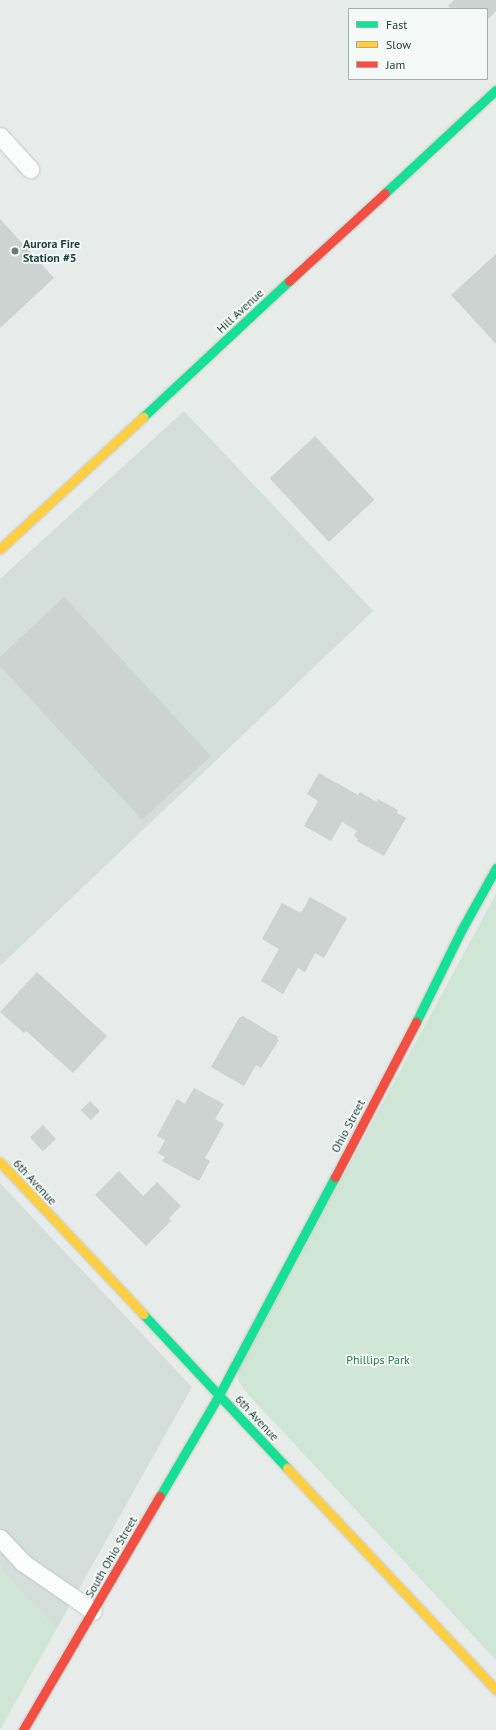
<!DOCTYPE html>
<html>
<head>
<meta charset="utf-8">
<style>
  body { margin:0 }
  #map { position:relative; width:496px; height:1730px; overflow:hidden; background:#e7ecea; font-family:"PT Sans",sans-serif }
  div>[style] { position:absolute }
  [style*='--x'] { left:calc(var(--x)*1px); top:calc(var(--y)*1px); width:calc(var(--w)*1px); rotate:calc(var(--a)*1deg) }
  .built>* { inset:0; background:#d4deda }
  .green>* { inset:0; background:#cfe6d7 }
  .building>* { inset:0; background:#cdd3d1; transform-origin:0 0 }
  .roads { filter:drop-shadow(0 0 1px #c4c9c7) drop-shadow(0 0 1px #c4c9c7) }
  .lane>* { height:17px; margin:-8.5px; padding:0 8.5px; transform-origin:8.5px; border-radius:8.5px; background:#fbfcfc }
  .fast>* { height:9px; margin:-4.5px; padding:0 4.5px; transform-origin:4.5px; border-radius:4.5px; background:#16e098 }
  .slow>* { height:9px; margin:-4.5px; padding:0 4.5px; transform-origin:4.5px; border-radius:4.5px; background:#ffcf43 }
  .jam>* { height:9px; margin:-4.5px; padding:0 4.5px; transform-origin:4.5px; border-radius:4.5px; background:#f24e42 }
  .dots>* { width:11px; height:11px; translate:-50% -50%; box-sizing:border-box; border:2px solid #f5faf8; border-radius:50% }
  span { translate:-50% -50%; white-space:nowrap; text-align:center; line-height:1.15; -webkit-text-stroke:3.5px #f5faf8; paint-order:stroke }
  .poi-label { font-size:12px; color:#21423b; font-weight:700 }
  .left { translate:0 -50%; text-align:left }
  .street-label { font-size:12px; color:#21423b }
  .park-label { font-size:12px; color:#287d4e }
  .legend { position:absolute; left:348px; top:8px; width:140px; height:72px; box-sizing:border-box; background:#f5faf8; border:1px solid #a0b0ac; margin:0; padding:5px 7px; list-style:none; font-size:12px; color:#21423b }
  .legend li { display:flex; align-items:center; gap:8px; height:20px }
  .legend b { width:20px; border:1px solid #a0b0ac }
</style>
</head>
<body>
<div id="map">
  <div class="built">
    <i style="clip-path:polygon(184px 411px,373px 611px,0 966px,0 579px)"></i>
    <i style="clip-path:polygon(0 1183px,192px 1387px,56px 1630px,0 1569px)"></i>
  </div>
  <div class="green">
    <i style="clip-path:polygon(496px 894px,496px 1660px,244px 1390px,239px 1381px,238px 1370px)"></i>
    <i style="clip-path:polygon(0 1569px,56px 1630px,0 1730px)"></i>
  </div>
  <div class="building">
    <i style="clip-path:polygon(454px 0,496px 0,496px 11px,487px 20px,487px 9px,451px 9px,448px 6px)"></i>
    <i style="clip-path:polygon(0 219px,54px 278px,0 328px)"></i>
    <i style="clip-path:polygon(496px 254px,496px 344px,451px 295px)"></i>
    <i style="left:315px;top:436px;width:87px;height:62px;rotate:47deg"></i>
    <i style="clip-path:polygon(64px 597px,211px 756px,142px 820px,0 666px,0 657px)"></i>
    <i style="clip-path:polygon(319px 773px,358px 795px,360px 792px,377px 802px,378px 799px,398px 810px,397px 813px,406px 818px,384px 856px,357px 841px,358px 839px,354px 836px,357px 831px,342px 822px,331px 841px,304px 826px,318px 801px,307px 794px)"></i>
    <i style="clip-path:polygon(310px 897px,347px 918px,324px 958px,315px 953px,305px 972px,298px 968px,283px 994px,261px 981px,279px 949px,262px 939px,282px 903px,301px 913px)"></i>
    <i style="clip-path:polygon(37px 972px,107px 1036px,73px 1073px,26px 1031px,24px 1033px,0 1012px)"></i>
    <i style="clip-path:polygon(243px 1016px,278px 1037px,277px 1039px,279px 1040px,261px 1068px,256px 1065px,244px 1086px,211px 1067px,239px 1018px)"></i>
    <i style="clip-path:polygon(194px 1088px,224px 1104px,215px 1119px,224px 1124px,205px 1158px,210px 1161px,199px 1181px,162px 1161px,165px 1157px,158px 1153px,165px 1140px,157px 1136px,177px 1099px,185px 1104px)"></i>
    <i style="left:90px;top:1101px;width:14px;height:13px;rotate:45deg"></i>
    <i style="left:43px;top:1125px;width:19px;height:18px;rotate:47deg"></i>
    <i style="clip-path:polygon(119px 1171px,143px 1196px,157px 1182px,181px 1206px,169px 1218px,171px 1221px,146px 1246px,95px 1195px)"></i>
  </div>
  <div class="roads">
    <div class="lane">
      <i style="--x:0;--y:136;--w:45;--a:47.7"></i>
      <i style="--x:0;--y:1538;--w:33;--a:47"></i>
      <i style="--x:22;--y:1562;--w:86;--a:34.6"></i>
    </div>
    <div class="fast">
      <i style="--x:385;--y:193;--w:151;--a:-42.9"></i>
      <i style="--x:143;--y:417;--w:200;--a:-43"></i>
      <i style="--x:416;--y:1022;--w:104;--a:-63.7"></i>
      <i style="--x:462;--y:929;--w:70;--a:-60.9"></i>
      <i style="--x:143;--y:1314;--w:211;--a:46.9"></i>
      <i style="--x:160;--y:1496;--w:117;--a:-59.7"></i>
      <i style="--x:219;--y:1395;--w:247;--a:-62"></i>
    </div>
    <div class="slow">
      <i style="--x:0;--y:549;--w:195;--a:-42.7"></i>
      <i style="--x:0;--y:1162;--w:209;--a:46.7"></i>
      <i style="--x:287;--y:1468;--w:305;--a:46.7"></i>
    </div>
    <div class="jam">
      <i style="--x:289;--y:281;--w:130;--a:-42.5"></i>
      <i style="--x:335;--y:1177;--w:175;--a:-62.4"></i>
      <i style="--x:23;--y:1730;--w:271;--a:-59.7"></i>
    </div>
  </div>
  <div class="dots">
    <i style="left:15px;top:251px;background:#667e78"></i>
  </div>
  <div class="poi-label">
    <span class="left" style="left:23px;top:251px">Aurora Fire<br>Station #5</span>
  </div>
  <div class="street-label">
    <span style="left:240px;top:311px;rotate:-43deg">Hill Avenue</span>
    <span style="left:348px;top:1126px;rotate:-62deg">Ohio Street</span>
    <span style="left:35px;top:1182px;rotate:47deg">6th Avenue</span>
    <span style="left:257px;top:1418px;rotate:47deg">6th Avenue</span>
    <span style="left:111px;top:1557px;rotate:-60deg">South Ohio Street</span>
  </div>
  <div class="park-label">
    <span style="left:378px;top:1360px">Phillips Park</span>
  </div>
  <ul class="legend">
  <li><b style="height:5px;background:#16e098"></b>Fast</li>
  <li><b style="height:5px;background:#ffcf43"></b>Slow</li>
  <li><b style="height:5px;background:#f24e42"></b>Jam</li>
  </ul>
</div>
</body>
</html>
